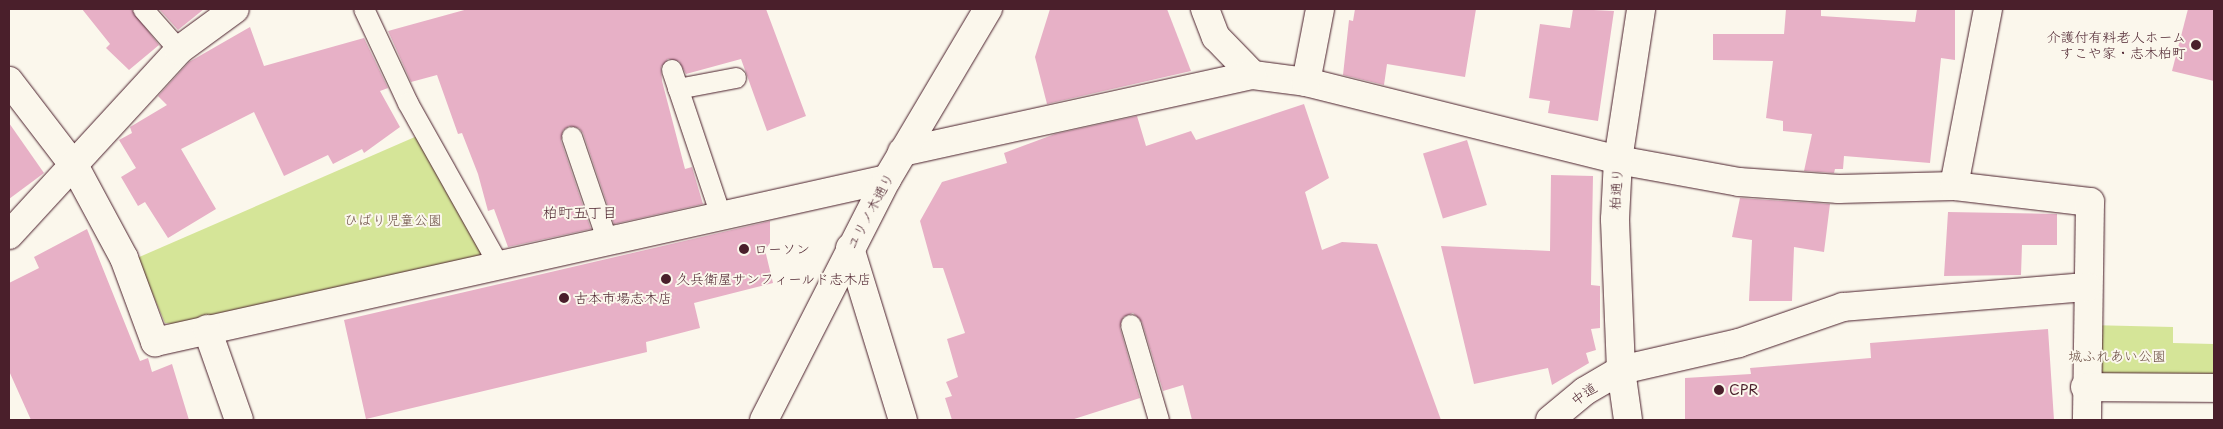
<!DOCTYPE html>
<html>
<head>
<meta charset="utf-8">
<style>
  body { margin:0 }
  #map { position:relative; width:2223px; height:429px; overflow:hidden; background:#fbf7ec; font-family:"Playpen Sans","Klee One",sans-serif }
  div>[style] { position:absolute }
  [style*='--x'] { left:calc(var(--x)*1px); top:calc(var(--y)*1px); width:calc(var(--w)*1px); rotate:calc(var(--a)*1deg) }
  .green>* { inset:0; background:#d5e598 }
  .building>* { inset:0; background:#e7b0c6; transform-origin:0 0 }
  .roads { filter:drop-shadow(0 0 1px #4a1f2b) drop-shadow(0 0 1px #4a1f2b) }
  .service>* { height:20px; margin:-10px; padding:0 10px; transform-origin:10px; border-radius:10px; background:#fbf7ec }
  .minor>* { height:28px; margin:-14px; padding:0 14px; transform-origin:14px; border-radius:14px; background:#fbf7ec }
  .tertiary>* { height:28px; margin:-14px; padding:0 14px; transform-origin:14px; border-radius:14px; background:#fbf7ec }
  .dots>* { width:14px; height:14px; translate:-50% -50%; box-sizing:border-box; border:2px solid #fbf7ec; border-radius:50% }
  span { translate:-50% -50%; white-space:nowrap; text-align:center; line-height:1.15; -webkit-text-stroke:4px #fbf7ec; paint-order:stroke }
  .poi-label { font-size:14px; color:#4a1f2b }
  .right { translate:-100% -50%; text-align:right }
  .left { translate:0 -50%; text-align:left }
  .street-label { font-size:14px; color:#4a1f2b }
  .park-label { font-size:14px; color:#6d5046 }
  .neighbourhood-label { font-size:15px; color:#4a1f2b }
  .frame { position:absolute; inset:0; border:10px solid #4a1f2b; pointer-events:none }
</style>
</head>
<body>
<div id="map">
  <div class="green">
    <i style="clip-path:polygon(424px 133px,500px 267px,207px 329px,165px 323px,137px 258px)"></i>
    <i style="clip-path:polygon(2088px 325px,2173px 327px,2173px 343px,2214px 344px,2214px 388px,2086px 386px)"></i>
  </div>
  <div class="building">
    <i style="clip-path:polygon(82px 9px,131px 9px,159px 45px,129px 70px,106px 48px,110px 44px)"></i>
    <i style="clip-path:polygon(159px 9px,204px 9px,178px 30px)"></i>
    <i style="clip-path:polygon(468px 9px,766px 9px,806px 116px,767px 131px,741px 59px,686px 74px,679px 61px,668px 59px,661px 67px,662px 81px,685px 169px,692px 167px,703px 204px,614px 224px,583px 133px,579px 128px,569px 126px,563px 130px,561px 141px,591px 229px,508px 247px,494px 209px,488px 211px,478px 174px,462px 133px,458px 134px,437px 75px,411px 82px,388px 31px)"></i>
    <i style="clip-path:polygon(1050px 9px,1167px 9px,1191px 71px,1047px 104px,1035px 57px)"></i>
    <i style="clip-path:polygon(1355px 9px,1476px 9px,1465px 77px,1387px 64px,1384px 85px,1343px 75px,1349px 20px,1353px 21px)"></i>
    <i style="clip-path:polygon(1573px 9px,1614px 11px,1598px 121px,1548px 113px,1550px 101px,1529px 98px,1540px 24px,1570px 28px)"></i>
    <i style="clip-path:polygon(1786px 9px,1821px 10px,1821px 16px,1915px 22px,1917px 9px,1955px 9px,1955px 60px,1941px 58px,1930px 163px,1844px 156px,1843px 169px,1835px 169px,1834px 173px,1804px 171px,1812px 134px,1783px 131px,1783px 121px,1766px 118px,1773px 61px,1713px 60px,1713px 34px,1784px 34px)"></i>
    <i style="clip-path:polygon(2188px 9px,2214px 9px,2214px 81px,2172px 71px)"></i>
    <i style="clip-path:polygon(250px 27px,264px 66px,364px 38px,388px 88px,380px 91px,400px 127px,364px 153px,362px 149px,333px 164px,328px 155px,284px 176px,254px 112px,181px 149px,216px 209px,168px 238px,145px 202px,138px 206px,121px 177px,136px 168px,119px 140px,132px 133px,130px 127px,167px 105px,158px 96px,189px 62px)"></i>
    <i style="clip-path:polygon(1304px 104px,1329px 178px,1305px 192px,1322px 250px,1342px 242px,1377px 244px,1441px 420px,1192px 420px,1183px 385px,1163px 391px,1142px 322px,1133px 313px,1123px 317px,1120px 328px,1140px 398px,1071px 420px,952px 420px,945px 398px,952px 396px,946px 382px,958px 377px,947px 339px,965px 333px,943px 268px,933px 268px,920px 221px,942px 182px,1007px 163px,1004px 153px,1055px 134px,1137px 116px,1146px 146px,1191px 131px,1196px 140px)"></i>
    <i style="clip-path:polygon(9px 123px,44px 173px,9px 199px)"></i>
    <i style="left:1467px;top:140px;width:68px;height:46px;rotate:73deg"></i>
    <i style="clip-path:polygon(1551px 175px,1593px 176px,1591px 285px,1600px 286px,1600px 328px,1591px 329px,1596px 350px,1586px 353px,1589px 363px,1552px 385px,1548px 368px,1474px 384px,1441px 246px,1550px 251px)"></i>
    <i style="clip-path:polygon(1740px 198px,1830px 204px,1824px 252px,1794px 247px,1792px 301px,1749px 301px,1752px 240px,1732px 237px)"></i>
    <i style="clip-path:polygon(1948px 212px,2057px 214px,2057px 245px,2022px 245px,2021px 275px,1944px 276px)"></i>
    <i style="clip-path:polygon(770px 221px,770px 243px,765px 250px,773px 283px,694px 303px,700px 328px,646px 342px,647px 352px,366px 419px,344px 320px)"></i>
    <i style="clip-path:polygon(87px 229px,140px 361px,148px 358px,152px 372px,172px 364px,189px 420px,31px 420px,9px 371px,9px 283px,39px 268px,34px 257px)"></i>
    <i style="clip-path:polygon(2048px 329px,2054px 420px,1685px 420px,1685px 378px,1751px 374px,1750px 368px,1871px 358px,1870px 343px)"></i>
  </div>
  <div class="roads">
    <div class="service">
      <i style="--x:143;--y:9;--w:55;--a:48.7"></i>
      <i style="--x:364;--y:9;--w:104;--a:64.9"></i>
      <i style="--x:408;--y:103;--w:188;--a:60.7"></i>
      <i style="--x:672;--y:70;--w:154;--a:71.4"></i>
      <i style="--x:678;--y:89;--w:59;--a:-10.7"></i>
      <i style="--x:572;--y:137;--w:111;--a:71.1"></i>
      <i style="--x:1131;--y:325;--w:99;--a:73.6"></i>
    </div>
    <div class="minor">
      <i style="--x:1205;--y:9;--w:30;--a:69"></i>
      <i style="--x:1216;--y:37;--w:53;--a:45.8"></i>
      <i style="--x:1253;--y:75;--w:53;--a:7.5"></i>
      <i style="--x:1306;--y:82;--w:322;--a:14"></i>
      <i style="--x:1618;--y:160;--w:123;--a:10.3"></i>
      <i style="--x:1739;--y:182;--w:100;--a:4"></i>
      <i style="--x:1839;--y:189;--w:115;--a:-1.5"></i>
      <i style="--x:1988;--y:9;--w:180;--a:100.9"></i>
      <i style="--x:1954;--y:186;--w:137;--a:6.7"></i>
      <i style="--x:2090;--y:202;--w:218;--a:90.8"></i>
      <i style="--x:9;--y:81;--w:108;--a:52.5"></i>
      <i style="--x:75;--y:167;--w:103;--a:61.7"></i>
      <i style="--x:124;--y:258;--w:90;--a:69.7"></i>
      <i style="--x:155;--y:342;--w:750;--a:-12.55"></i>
      <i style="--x:1306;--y:82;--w:74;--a:-79.1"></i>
      <i style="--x:902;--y:152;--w:359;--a:-12.4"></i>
      <i style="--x:9;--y:235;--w:251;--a:-47.4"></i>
      <i style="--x:179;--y:50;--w:69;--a:-36.2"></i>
      <i style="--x:850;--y:248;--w:180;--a:72.9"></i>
      <i style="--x:207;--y:329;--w:96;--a:70.6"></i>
      <i style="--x:1621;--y:370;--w:50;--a:82"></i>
      <i style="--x:2085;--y:387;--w:129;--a:0.4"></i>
      <i style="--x:1550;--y:420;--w:45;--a:-39.6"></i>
      <i style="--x:1585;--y:391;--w:42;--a:-30.3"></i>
      <i style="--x:1621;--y:370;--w:121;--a:-12.9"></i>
      <i style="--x:1739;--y:343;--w:110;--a:-19.1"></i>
      <i style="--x:1843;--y:307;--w:245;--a:-4.7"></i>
    </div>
    <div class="tertiary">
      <i style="--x:1621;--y:370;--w:151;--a:-92.3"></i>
      <i style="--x:1615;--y:219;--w:59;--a:-87.1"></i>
      <i style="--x:1618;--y:160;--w:153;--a:-81.3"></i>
      <i style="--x:764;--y:420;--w:271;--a:-63"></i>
      <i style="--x:887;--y:179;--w:198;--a:-59.3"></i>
    </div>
  </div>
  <div class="dots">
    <i style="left:2196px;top:45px;background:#4a1f2b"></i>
    <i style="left:744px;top:249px;background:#4a1f2b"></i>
    <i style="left:666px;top:279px;background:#4a1f2b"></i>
    <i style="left:564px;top:298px;background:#4a1f2b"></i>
    <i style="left:1719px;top:390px;background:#4a1f2b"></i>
  </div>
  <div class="poi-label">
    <span class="right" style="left:2186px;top:45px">介護付有料老人ホーム<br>すこや家・志木柏町</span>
    <span class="left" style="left:754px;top:249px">ローソン</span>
    <span class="left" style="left:676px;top:279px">久兵衛屋サンフィールド志木店</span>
    <span class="left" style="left:574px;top:298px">古本市場志木店</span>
    <span class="left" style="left:1729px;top:390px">CPR</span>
  </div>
  <div class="street-label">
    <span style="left:1616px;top:189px;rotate:-87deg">柏通り</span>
    <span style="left:870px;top:211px;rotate:-62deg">ユリノ木通り</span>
    <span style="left:1584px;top:394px;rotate:-35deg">中道</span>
  </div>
  <div class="park-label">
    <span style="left:393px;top:220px">ひばり児童公園</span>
    <span style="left:2117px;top:356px">城ふれあい公園</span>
  </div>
  <div class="neighbourhood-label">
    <span style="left:580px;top:212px">柏町五丁目</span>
  </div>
  <div class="frame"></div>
</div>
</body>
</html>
